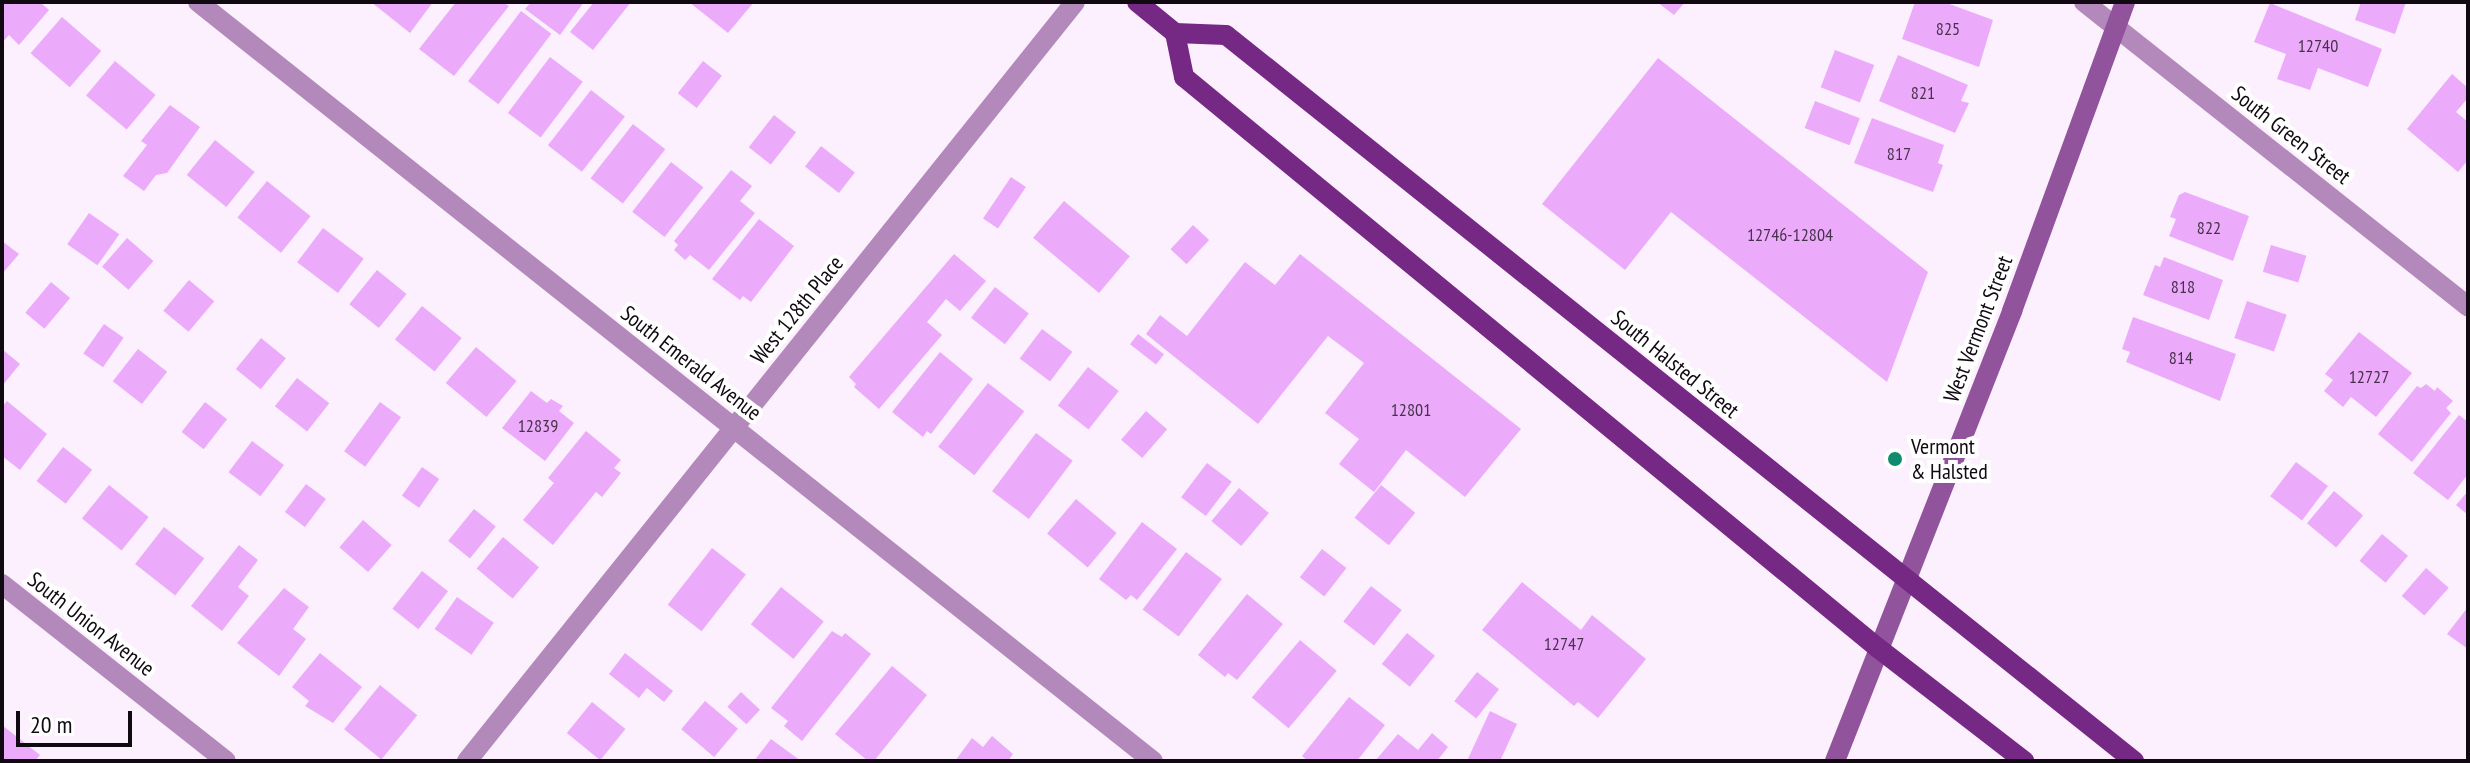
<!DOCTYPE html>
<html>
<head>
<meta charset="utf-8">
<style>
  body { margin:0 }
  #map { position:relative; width:2470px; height:763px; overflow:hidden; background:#fcf0fe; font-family:"PT Sans Narrow",sans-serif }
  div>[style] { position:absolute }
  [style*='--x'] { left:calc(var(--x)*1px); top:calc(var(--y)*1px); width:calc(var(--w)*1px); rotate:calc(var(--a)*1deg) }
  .building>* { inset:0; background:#ecabfa; transform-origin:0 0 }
  .street>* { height:20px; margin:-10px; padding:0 10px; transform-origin:10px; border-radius:10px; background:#b289ba }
  .secondary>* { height:20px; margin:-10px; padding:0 10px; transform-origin:10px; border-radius:10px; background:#90539c }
  .primary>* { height:20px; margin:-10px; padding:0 10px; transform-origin:10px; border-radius:10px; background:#762885 }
  .dots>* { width:22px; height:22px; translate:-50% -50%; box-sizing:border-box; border:4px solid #fff; border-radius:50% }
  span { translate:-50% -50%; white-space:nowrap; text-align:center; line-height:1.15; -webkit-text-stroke:8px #fff; paint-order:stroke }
  .number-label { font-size:18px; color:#47324b }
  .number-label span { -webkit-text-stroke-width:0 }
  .street-label { font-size:22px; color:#100911 }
  .poi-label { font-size:22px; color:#100911 }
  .left { translate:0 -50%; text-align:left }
  .frame { position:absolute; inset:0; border:4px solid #100911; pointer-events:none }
  .scale { position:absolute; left:16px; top:711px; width:116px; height:36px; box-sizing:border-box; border:4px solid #100911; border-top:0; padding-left:10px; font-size:24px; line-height:28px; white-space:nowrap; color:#100911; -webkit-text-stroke:6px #fff; paint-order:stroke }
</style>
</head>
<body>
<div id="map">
  <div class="building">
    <i style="clip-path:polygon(2px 2px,40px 2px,49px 10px,19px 45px,9px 35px,2px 43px)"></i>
    <i style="clip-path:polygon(371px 2px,433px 2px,410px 33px)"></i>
    <i style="clip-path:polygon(456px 2px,503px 2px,509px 6px,454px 76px,419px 49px)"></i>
    <i style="clip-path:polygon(531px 2px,584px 2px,560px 35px,525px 9px)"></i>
    <i style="clip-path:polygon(594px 2px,631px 2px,593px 50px,570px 32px)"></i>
    <i style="clip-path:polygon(689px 2px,754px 2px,728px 33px)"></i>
    <i style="clip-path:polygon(1657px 2px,1685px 2px,1674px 15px)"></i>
    <i style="clip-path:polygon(1915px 2px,1944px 2px,1993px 20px,1979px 67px,1902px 39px)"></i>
    <i style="clip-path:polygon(2361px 2px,2406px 2px,2395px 34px,2355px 20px)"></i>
    <i style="clip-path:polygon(2270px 3px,2382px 49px,2368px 87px,2318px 68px,2310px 90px,2277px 79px,2286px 54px,2254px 42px)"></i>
    <i style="left:521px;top:11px;width:38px;height:88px;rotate:37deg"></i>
    <i style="left:62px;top:17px;width:52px;height:48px;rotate:41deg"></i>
    <i style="left:1835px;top:50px;width:42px;height:40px;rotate:21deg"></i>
    <i style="clip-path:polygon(1898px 55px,1968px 85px,1961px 101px,1969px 103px,1955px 133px,1879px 101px)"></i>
    <i style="left:550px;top:57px;width:41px;height:70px;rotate:37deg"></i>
    <i style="clip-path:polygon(1658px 58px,1928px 272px,1887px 382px,1671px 212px,1625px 270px,1542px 204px)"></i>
    <i style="left:115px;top:61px;width:53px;height:45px;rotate:40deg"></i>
    <i style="left:703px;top:61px;width:24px;height:41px;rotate:38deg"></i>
    <i style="clip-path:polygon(2452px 74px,2468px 88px,2468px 98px,2456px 112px,2468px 122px,2468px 160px,2458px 172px,2407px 129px)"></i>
    <i style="left:591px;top:90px;width:43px;height:70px;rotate:38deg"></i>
    <i style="left:1815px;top:101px;width:48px;height:29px;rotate:21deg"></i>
    <i style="clip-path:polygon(170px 105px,200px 127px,167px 173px,156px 175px,144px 191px,123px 176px,147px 145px,141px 141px)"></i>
    <i style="left:774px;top:115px;width:28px;height:41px;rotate:38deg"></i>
    <i style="clip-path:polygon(1872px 118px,1944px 145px,1938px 163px,1943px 165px,1933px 192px,1854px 163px)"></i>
    <i style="left:633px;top:124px;width:41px;height:69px;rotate:38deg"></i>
    <i style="left:215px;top:140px;width:51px;height:45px;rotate:39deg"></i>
    <i style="left:821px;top:146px;width:43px;height:26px;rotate:38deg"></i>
    <i style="left:671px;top:162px;width:41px;height:63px;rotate:38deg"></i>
    <i style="clip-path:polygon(731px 170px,752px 186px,740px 201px,755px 213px,709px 270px,690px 255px,685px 260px,674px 250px,678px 245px,674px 241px)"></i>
    <i style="left:1011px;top:177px;width:18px;height:50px;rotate:34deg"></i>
    <i style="left:267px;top:181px;width:56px;height:47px;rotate:39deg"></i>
    <i style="clip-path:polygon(2185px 192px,2249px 216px,2233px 261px,2169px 236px,2176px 219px,2170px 217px,2179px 195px)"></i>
    <i style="left:1064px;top:201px;width:86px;height:48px;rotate:40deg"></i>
    <i style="left:89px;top:213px;width:37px;height:38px;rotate:35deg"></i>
    <i style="clip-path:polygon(759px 219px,794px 246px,751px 302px,743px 296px,740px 300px,712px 279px)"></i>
    <i style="left:1193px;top:225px;width:22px;height:33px;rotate:43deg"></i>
    <i style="left:323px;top:228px;width:51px;height:43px;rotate:37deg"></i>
    <i style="left:127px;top:238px;width:35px;height:38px;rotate:41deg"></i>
    <i style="clip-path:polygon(2px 241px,19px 254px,2px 274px)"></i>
    <i style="left:2271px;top:245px;width:37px;height:28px;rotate:17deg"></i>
    <i style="clip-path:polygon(954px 254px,986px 281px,960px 311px,946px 299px,927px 322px,942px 335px,879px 409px,854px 387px,856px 384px,849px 377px)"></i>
    <i style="clip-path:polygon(1300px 254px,1521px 429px,1465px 497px,1406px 450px,1374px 492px,1339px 464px,1359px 439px,1325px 413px,1364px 363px,1328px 336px,1258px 424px,1146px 334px,1160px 315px,1187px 336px,1245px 262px,1275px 285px)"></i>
    <i style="clip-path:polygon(2164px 257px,2223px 280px,2209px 320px,2143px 295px,2155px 265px,2160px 267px)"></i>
    <i style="left:377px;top:270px;width:38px;height:44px;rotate:39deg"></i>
    <i style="left:189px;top:280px;width:33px;height:40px;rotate:40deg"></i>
    <i style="left:51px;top:282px;width:25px;height:40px;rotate:40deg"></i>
    <i style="left:995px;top:287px;width:43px;height:39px;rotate:38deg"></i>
    <i style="left:2247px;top:301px;width:42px;height:39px;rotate:19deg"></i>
    <i style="left:422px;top:306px;width:51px;height:43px;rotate:39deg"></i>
    <i style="clip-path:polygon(2133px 317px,2236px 354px,2220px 401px,2126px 362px,2130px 352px,2122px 349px)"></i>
    <i style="left:104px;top:324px;width:24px;height:36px;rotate:35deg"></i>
    <i style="left:1042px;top:329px;width:38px;height:37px;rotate:37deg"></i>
    <i style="clip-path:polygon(2359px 332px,2412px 373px,2376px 417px,2351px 397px,2343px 407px,2324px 391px,2333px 380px,2325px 374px)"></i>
    <i style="left:1138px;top:334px;width:33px;height:13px;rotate:38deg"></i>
    <i style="left:261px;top:338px;width:32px;height:40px;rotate:39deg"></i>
    <i style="left:476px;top:347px;width:53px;height:47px;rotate:40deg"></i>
    <i style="clip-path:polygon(2px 349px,20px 364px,2px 386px)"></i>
    <i style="left:138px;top:349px;width:37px;height:41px;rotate:38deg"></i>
    <i style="clip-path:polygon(940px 352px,973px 379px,931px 434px,927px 431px,923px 437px,892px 412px)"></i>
    <i style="left:1088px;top:367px;width:39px;height:49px;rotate:38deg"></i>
    <i style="left:297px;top:378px;width:41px;height:36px;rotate:38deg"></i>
    <i style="left:988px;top:383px;width:46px;height:81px;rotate:38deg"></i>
    <i style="clip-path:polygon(2426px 384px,2435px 391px,2437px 387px,2453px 401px,2446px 408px,2451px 413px,2412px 462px,2378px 434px,2417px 386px,2421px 388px)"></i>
    <i style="clip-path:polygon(531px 391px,547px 403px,551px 399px,563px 406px,559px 411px,574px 423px,545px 461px,502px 428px)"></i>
    <i style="clip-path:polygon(7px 401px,47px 434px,20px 470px,2px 456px,2px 407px)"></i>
    <i style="left:205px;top:402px;width:28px;height:38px;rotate:38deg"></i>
    <i style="left:380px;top:402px;width:26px;height:61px;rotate:36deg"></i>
    <i style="left:1146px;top:411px;width:28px;height:38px;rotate:41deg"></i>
    <i style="clip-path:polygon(2459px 415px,2468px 422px,2468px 474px,2448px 500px,2413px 473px)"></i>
    <i style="clip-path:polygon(586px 431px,621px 460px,614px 468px,621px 473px,602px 497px,596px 492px,553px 545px,523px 520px,554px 483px,548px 478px)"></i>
    <i style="left:1036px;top:433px;width:46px;height:73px;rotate:37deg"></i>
    <i style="left:252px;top:441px;width:40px;height:39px;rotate:37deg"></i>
    <i style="left:63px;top:447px;width:37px;height:43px;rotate:38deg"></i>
    <i style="left:2296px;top:462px;width:40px;height:43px;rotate:37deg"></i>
    <i style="left:1207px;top:463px;width:31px;height:43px;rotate:37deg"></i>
    <i style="left:422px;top:467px;width:21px;height:35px;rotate:35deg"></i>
    <i style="left:306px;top:484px;width:25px;height:35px;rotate:37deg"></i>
    <i style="left:109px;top:485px;width:51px;height:43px;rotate:39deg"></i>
    <i style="left:1381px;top:485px;width:44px;height:42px;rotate:39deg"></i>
    <i style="left:1239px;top:488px;width:39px;height:43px;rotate:40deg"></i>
    <i style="left:2334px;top:491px;width:38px;height:42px;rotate:40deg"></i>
    <i style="clip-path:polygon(2468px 491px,2468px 515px,2456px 505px)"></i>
    <i style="left:1076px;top:499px;width:53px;height:45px;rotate:40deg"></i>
    <i style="left:474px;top:509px;width:28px;height:41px;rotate:39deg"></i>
    <i style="left:363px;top:520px;width:38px;height:36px;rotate:41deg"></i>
    <i style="clip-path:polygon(1142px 522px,1177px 549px,1137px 600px,1131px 595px,1126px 600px,1099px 579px)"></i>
    <i style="left:164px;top:527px;width:51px;height:47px;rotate:38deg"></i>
    <i style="left:2382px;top:534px;width:34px;height:35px;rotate:40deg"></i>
    <i style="left:503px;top:537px;width:47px;height:41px;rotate:40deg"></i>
    <i style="clip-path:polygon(239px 545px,258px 560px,238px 587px,249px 596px,222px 631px,191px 606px)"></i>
    <i style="left:712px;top:548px;width:43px;height:72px;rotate:38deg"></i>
    <i style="left:1322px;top:549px;width:31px;height:36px;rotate:38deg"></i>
    <i style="left:1186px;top:552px;width:45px;height:72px;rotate:37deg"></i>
    <i style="left:2426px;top:568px;width:30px;height:37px;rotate:41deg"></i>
    <i style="left:422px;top:571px;width:33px;height:48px;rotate:38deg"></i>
    <i style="clip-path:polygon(1522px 582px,1581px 630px,1592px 615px,1646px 659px,1598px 718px,1578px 702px,1574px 706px,1482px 630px)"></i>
    <i style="left:1371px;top:586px;width:39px;height:45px;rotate:38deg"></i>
    <i style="left:781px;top:587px;width:55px;height:48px;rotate:39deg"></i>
    <i style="clip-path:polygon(284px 588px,309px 607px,293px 629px,306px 639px,279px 676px,237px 643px)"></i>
    <i style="clip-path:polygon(1247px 594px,1283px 624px,1237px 680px,1228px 673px,1225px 677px,1198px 655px)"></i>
    <i style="left:457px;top:597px;width:45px;height:39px;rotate:35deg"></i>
    <i style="clip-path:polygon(2468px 607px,2468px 649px,2447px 634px)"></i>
    <i style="clip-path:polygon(832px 631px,842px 637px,845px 633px,871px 654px,802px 741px,784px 726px,788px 721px,771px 708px)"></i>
    <i style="left:1407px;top:633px;width:36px;height:40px;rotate:39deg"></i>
    <i style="left:1300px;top:640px;width:48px;height:75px;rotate:40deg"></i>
    <i style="clip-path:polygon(320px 653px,362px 687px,333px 723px,305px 706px,309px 701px,292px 687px)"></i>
    <i style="clip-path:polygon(625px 653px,673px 691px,664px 702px,647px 688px,639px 698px,609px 674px)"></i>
    <i style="clip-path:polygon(892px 666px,927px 695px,874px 761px,868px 761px,835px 734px)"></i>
    <i style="left:1477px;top:672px;width:28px;height:37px;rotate:38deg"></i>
    <i style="left:380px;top:685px;width:48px;height:57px;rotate:39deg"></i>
    <i style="left:741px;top:692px;width:26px;height:20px;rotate:43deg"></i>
    <i style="clip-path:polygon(1349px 697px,1385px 725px,1357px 761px,1308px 761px,1302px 756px)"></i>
    <i style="left:705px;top:701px;width:43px;height:37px;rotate:40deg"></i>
    <i style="left:592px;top:702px;width:43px;height:40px;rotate:39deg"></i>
    <i style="clip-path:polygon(1490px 711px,1517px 724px,1500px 761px,1467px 761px)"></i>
    <i style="clip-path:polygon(2px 725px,40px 755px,35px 761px,2px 761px)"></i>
    <i style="clip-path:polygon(1432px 733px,1448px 747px,1437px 761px,1375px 761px,1398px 734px,1418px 750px)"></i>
    <i style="clip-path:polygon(992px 736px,1013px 754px,1008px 761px,955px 761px,972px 738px,983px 747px)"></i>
    <i style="clip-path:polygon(771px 739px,801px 761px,754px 761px)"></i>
  </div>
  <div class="street">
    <i style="--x:198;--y:2;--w:1220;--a:38.48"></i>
    <i style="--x:2084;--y:2;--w:490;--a:38.4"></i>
    <i style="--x:2;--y:584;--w:285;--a:38.3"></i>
    <i style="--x:467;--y:761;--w:972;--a:-51.3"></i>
  </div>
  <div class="secondary">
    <i style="--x:1835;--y:761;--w:484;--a:-68.5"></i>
    <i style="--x:2012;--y:311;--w:329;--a:-69.9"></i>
  </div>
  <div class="primary">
    <i style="--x:1137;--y:2;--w:49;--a:39.2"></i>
    <i style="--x:1175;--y:33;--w:51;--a:2.2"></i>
    <i style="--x:1226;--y:35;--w:1163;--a:38.64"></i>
    <i style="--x:1175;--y:33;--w:45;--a:78.4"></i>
    <i style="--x:1184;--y:77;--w:899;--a:39.45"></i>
    <i style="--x:1878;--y:648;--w:185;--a:37.7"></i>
  </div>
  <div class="dots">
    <i style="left:1895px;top:459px;background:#118b6d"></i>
  </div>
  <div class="number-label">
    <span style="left:1948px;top:29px">825</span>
    <span style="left:2318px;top:46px">12740</span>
    <span style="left:1923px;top:93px">821</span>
    <span style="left:1899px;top:154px">817</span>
    <span style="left:2209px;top:228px">822</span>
    <span style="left:1790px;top:235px">12746-12804</span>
    <span style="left:2183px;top:287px">818</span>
    <span style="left:2181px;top:358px">814</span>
    <span style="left:2369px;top:377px">12727</span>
    <span style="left:1411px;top:410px">12801</span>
    <span style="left:538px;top:426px">12839</span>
    <span style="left:1564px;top:644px">12747</span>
  </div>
  <div class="street-label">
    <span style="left:2291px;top:135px;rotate:38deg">South Green Street</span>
    <span style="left:797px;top:310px;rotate:-51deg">West 128th Place</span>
    <span style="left:1978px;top:329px;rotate:-69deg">West Vermont Street</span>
    <span style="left:691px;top:363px;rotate:38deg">South Emerald Avenue</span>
    <span style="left:1675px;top:364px;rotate:39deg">South Halsted Street</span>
    <span style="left:91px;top:624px;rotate:38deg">South Union Avenue</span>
  </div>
  <div class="poi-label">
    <span class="left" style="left:1911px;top:459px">Vermont<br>&amp; Halsted</span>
  </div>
  <div class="frame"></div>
  <div class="scale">20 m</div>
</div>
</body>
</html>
